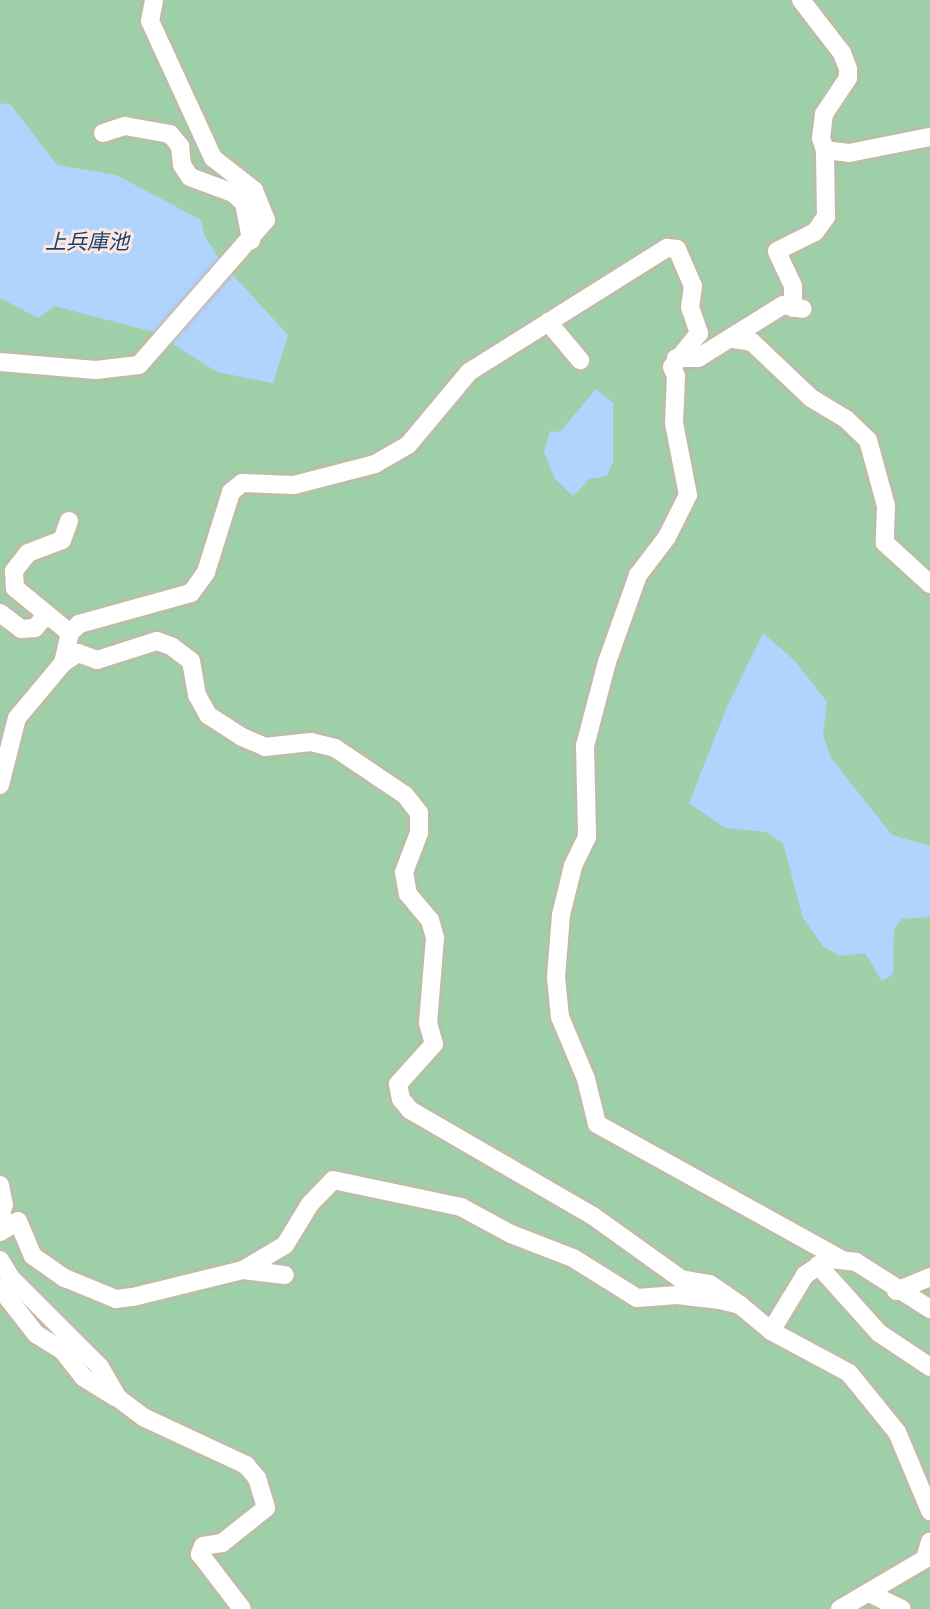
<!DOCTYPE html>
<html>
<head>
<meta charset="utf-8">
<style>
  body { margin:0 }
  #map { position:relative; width:930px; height:1609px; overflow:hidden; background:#fde7de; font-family:"DejaVu Sans","Noto Sans JP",sans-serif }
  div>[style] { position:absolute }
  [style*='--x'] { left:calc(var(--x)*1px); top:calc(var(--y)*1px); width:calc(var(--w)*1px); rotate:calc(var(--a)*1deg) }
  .green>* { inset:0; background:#9ed1a9; transform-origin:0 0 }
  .water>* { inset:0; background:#b0d4fe }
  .roads { filter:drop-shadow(0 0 2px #ccb1a6) drop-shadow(0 0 2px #ccb1a6) }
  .minor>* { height:18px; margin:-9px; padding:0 9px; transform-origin:9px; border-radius:9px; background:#fff }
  span { translate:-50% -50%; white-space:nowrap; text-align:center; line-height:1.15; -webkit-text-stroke:6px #fde7de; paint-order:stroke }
  .water-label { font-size:21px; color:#17416d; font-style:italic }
</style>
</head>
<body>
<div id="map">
  <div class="green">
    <i style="left:0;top:0;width:930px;height:1609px"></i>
  </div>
  <div class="water">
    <i style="clip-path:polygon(0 103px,11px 105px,57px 165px,116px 175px,201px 220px,204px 235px,221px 262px,288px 335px,273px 383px,217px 372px,154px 332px,54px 306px,38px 318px,0 298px)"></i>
    <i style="clip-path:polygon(596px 389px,613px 403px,613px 462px,607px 476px,589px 479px,573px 496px,555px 479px,544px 452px,550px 431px,560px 432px)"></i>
    <i style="clip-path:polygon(763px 633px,795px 661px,827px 702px,823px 735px,831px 758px,892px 835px,930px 846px,930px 917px,901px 919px,894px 930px,893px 974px,882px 981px,865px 953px,840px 956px,823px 946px,803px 918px,783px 843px,766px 832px,725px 828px,689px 803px,727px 707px)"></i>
  </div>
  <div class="roads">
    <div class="minor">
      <i style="--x:801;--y:0;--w:67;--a:52.3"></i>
      <i style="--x:842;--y:53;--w:17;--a:69"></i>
      <i style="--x:848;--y:69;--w:9;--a:90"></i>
      <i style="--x:848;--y:78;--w:43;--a:123.7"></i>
      <i style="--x:824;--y:114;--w:24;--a:97"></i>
      <i style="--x:821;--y:138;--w:13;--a:72"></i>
      <i style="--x:825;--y:150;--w:24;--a:7"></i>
      <i style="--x:849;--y:153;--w:83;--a:-11.2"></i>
      <i style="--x:103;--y:133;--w:23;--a:-18"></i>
      <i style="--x:125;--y:126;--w:46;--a:10.1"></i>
      <i style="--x:170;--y:134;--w:16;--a:50"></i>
      <i style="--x:180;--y:146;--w:19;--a:84"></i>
      <i style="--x:182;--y:165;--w:14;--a:56"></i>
      <i style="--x:190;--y:177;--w:46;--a:20.4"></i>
      <i style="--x:233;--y:193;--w:15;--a:42"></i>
      <i style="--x:244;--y:203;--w:38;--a:79"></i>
      <i style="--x:793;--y:308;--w:22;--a:-90"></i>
      <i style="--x:793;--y:286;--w:38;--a:-115"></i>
      <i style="--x:777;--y:251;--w:42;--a:-26.6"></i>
      <i style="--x:815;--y:232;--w:19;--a:-54"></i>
      <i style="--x:826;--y:217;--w:67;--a:-90.9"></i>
      <i style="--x:548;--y:322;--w:50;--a:49.9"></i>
      <i style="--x:733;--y:339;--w:19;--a:9"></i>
      <i style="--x:752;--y:342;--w:81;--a:43.5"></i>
      <i style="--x:811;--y:398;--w:41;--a:31"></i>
      <i style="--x:846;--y:419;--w:30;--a:44"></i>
      <i style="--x:868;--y:440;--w:68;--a:74.7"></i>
      <i style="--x:886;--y:506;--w:37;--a:92"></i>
      <i style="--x:885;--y:543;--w:61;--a:42.3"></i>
      <i style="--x:676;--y:358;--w:22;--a:0"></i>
      <i style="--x:698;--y:358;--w:100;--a:-31.9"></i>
      <i style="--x:783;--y:305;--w:20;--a:11"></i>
      <i style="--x:0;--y:362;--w:96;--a:4.8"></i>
      <i style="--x:96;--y:370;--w:43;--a:-6.6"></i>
      <i style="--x:139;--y:365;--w:193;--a:-48.8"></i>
      <i style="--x:266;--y:220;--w:32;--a:-112"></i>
      <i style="--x:254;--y:190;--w:52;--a:-142"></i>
      <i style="--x:213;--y:158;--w:151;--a:-114.7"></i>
      <i style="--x:150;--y:21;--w:21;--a:-79"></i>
      <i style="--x:69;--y:521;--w:20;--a:110"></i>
      <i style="--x:62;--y:540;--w:36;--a:159"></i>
      <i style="--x:28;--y:553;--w:23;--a:128"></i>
      <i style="--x:14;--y:571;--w:17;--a:87"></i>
      <i style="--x:15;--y:588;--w:71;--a:39.3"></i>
      <i style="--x:0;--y:613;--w:26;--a:37"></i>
      <i style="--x:21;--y:629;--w:14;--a:-4"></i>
      <i style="--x:35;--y:628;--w:17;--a:-50"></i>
      <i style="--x:63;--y:663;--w:18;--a:-34"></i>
      <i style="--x:78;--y:653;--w:20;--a:20"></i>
      <i style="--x:97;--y:660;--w:63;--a:-17.6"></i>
      <i style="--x:157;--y:641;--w:15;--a:20"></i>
      <i style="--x:171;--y:646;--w:25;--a:37"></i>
      <i style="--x:191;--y:661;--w:35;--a:80"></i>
      <i style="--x:197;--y:695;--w:23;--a:61"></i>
      <i style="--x:208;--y:715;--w:40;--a:32.9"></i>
      <i style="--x:242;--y:737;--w:25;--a:23"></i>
      <i style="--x:265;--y:747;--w:46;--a:-6.2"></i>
      <i style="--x:311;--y:742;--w:25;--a:14"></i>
      <i style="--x:335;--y:748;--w:84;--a:33.9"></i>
      <i style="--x:405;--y:795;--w:23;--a:52"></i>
      <i style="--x:419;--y:813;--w:20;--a:90"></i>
      <i style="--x:419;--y:833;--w:42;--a:111"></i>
      <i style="--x:404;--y:872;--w:22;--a:80"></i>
      <i style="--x:408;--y:894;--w:34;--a:50"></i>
      <i style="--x:430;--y:920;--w:19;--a:74"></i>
      <i style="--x:435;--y:938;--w:85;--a:94.7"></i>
      <i style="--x:428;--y:1023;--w:22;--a:74"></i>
      <i style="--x:434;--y:1044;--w:54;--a:132"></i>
      <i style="--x:398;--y:1084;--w:15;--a:79"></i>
      <i style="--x:401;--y:1099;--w:14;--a:51"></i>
      <i style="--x:410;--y:1110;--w:211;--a:30.1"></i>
      <i style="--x:593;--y:1216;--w:108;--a:35.6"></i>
      <i style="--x:681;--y:1279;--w:29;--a:10"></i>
      <i style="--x:710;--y:1284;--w:37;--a:35"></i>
      <i style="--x:0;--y:785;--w:69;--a:-75.8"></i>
      <i style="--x:17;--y:718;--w:72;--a:-50.1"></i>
      <i style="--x:63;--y:663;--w:31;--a:-77"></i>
      <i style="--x:70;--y:633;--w:13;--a:-45"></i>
      <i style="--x:79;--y:624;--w:116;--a:-15.5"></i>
      <i style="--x:191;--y:593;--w:26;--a:-54"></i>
      <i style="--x:206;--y:572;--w:84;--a:-72.6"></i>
      <i style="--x:231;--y:492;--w:14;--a:-39"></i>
      <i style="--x:242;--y:483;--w:52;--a:2.2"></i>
      <i style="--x:294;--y:485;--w:84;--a:-14.5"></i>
      <i style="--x:375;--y:464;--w:38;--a:-30"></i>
      <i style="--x:408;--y:445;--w:95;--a:-50.1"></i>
      <i style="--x:469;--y:372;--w:234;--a:-32.1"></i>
      <i style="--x:667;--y:248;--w:10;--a:6"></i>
      <i style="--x:677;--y:249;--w:40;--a:66.6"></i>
      <i style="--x:693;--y:286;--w:21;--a:98"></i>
      <i style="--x:690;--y:307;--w:28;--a:71"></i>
      <i style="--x:699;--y:333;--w:43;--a:128.5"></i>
      <i style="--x:672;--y:367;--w:10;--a:66"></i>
      <i style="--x:676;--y:376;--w:47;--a:92.4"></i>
      <i style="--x:674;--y:423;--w:73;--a:79"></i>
      <i style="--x:688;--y:495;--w:47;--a:116.6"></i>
      <i style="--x:667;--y:537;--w:48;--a:127.3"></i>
      <i style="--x:638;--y:575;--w:92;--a:109.6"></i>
      <i style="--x:607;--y:662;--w:87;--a:104.7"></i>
      <i style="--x:585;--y:746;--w:91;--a:88.7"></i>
      <i style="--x:587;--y:837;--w:32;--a:116"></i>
      <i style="--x:573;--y:866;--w:50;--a:103.8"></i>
      <i style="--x:561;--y:915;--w:62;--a:94.6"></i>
      <i style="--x:556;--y:977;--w:40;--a:84.3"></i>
      <i style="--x:560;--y:1017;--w:67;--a:67.2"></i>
      <i style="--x:586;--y:1079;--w:46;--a:76.3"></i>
      <i style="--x:597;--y:1124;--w:279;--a:29"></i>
      <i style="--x:0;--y:1185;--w:20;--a:79"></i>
      <i style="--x:4;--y:1205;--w:11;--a:112"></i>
      <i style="--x:0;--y:1215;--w:13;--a:48"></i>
      <i style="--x:0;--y:1232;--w:21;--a:-31"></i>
      <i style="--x:18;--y:1221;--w:38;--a:67"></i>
      <i style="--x:33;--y:1256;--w:39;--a:35"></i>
      <i style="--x:65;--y:1278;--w:55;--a:22.4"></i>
      <i style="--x:116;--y:1299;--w:17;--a:-7"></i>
      <i style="--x:133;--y:1297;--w:113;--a:-13.8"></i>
      <i style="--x:243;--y:1270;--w:49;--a:-30.8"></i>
      <i style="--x:285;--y:1245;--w:48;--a:-58.6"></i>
      <i style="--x:310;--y:1204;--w:33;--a:-46"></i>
      <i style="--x:333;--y:1180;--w:131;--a:11.9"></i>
      <i style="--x:461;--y:1207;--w:57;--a:28.4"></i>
      <i style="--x:511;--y:1234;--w:66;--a:21.2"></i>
      <i style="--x:573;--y:1258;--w:75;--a:32"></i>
      <i style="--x:637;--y:1298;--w:40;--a:-4.3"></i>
      <i style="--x:677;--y:1295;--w:43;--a:6.6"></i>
      <i style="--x:720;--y:1300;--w:21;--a:14"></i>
      <i style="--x:740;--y:1305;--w:40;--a:40"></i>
      <i style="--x:771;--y:1331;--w:66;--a:-58.7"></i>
      <i style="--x:805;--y:1275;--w:29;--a:-34"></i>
      <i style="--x:829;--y:1259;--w:27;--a:6"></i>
      <i style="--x:856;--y:1262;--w:88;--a:32.4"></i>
      <i style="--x:0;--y:1260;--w:21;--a:59"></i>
      <i style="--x:11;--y:1278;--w:126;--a:45"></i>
      <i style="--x:100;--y:1367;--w:36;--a:60"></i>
      <i style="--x:118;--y:1398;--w:31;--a:37"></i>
      <i style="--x:143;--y:1417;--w:114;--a:25"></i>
      <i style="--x:246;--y:1465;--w:17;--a:50"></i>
      <i style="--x:257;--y:1478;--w:31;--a:73"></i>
      <i style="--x:266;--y:1508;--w:56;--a:141.5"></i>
      <i style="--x:222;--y:1543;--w:19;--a:171"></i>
      <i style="--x:203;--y:1546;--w:9;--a:111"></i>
      <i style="--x:200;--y:1554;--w:69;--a:52.6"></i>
      <i style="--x:818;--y:1265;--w:91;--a:48.1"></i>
      <i style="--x:879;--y:1333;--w:61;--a:33.7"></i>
      <i style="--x:243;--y:1270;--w:42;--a:6.8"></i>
      <i style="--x:0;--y:1288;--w:58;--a:52"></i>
      <i style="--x:36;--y:1334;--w:31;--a:32"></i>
      <i style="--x:62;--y:1350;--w:34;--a:52"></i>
      <i style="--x:83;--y:1377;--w:38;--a:32"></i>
      <i style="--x:896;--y:1291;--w:37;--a:-22"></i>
      <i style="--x:771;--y:1331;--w:89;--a:28.3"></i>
      <i style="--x:849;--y:1373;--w:76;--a:50.9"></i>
      <i style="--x:897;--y:1432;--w:86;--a:67.3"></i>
      <i style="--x:871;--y:1594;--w:34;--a:26"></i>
      <i style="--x:840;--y:1609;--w:99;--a:-30.5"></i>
      <i style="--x:925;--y:1559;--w:18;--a:-74"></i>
    </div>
  </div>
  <div class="water-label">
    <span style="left:87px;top:242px">上兵庫池</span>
  </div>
</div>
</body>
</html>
